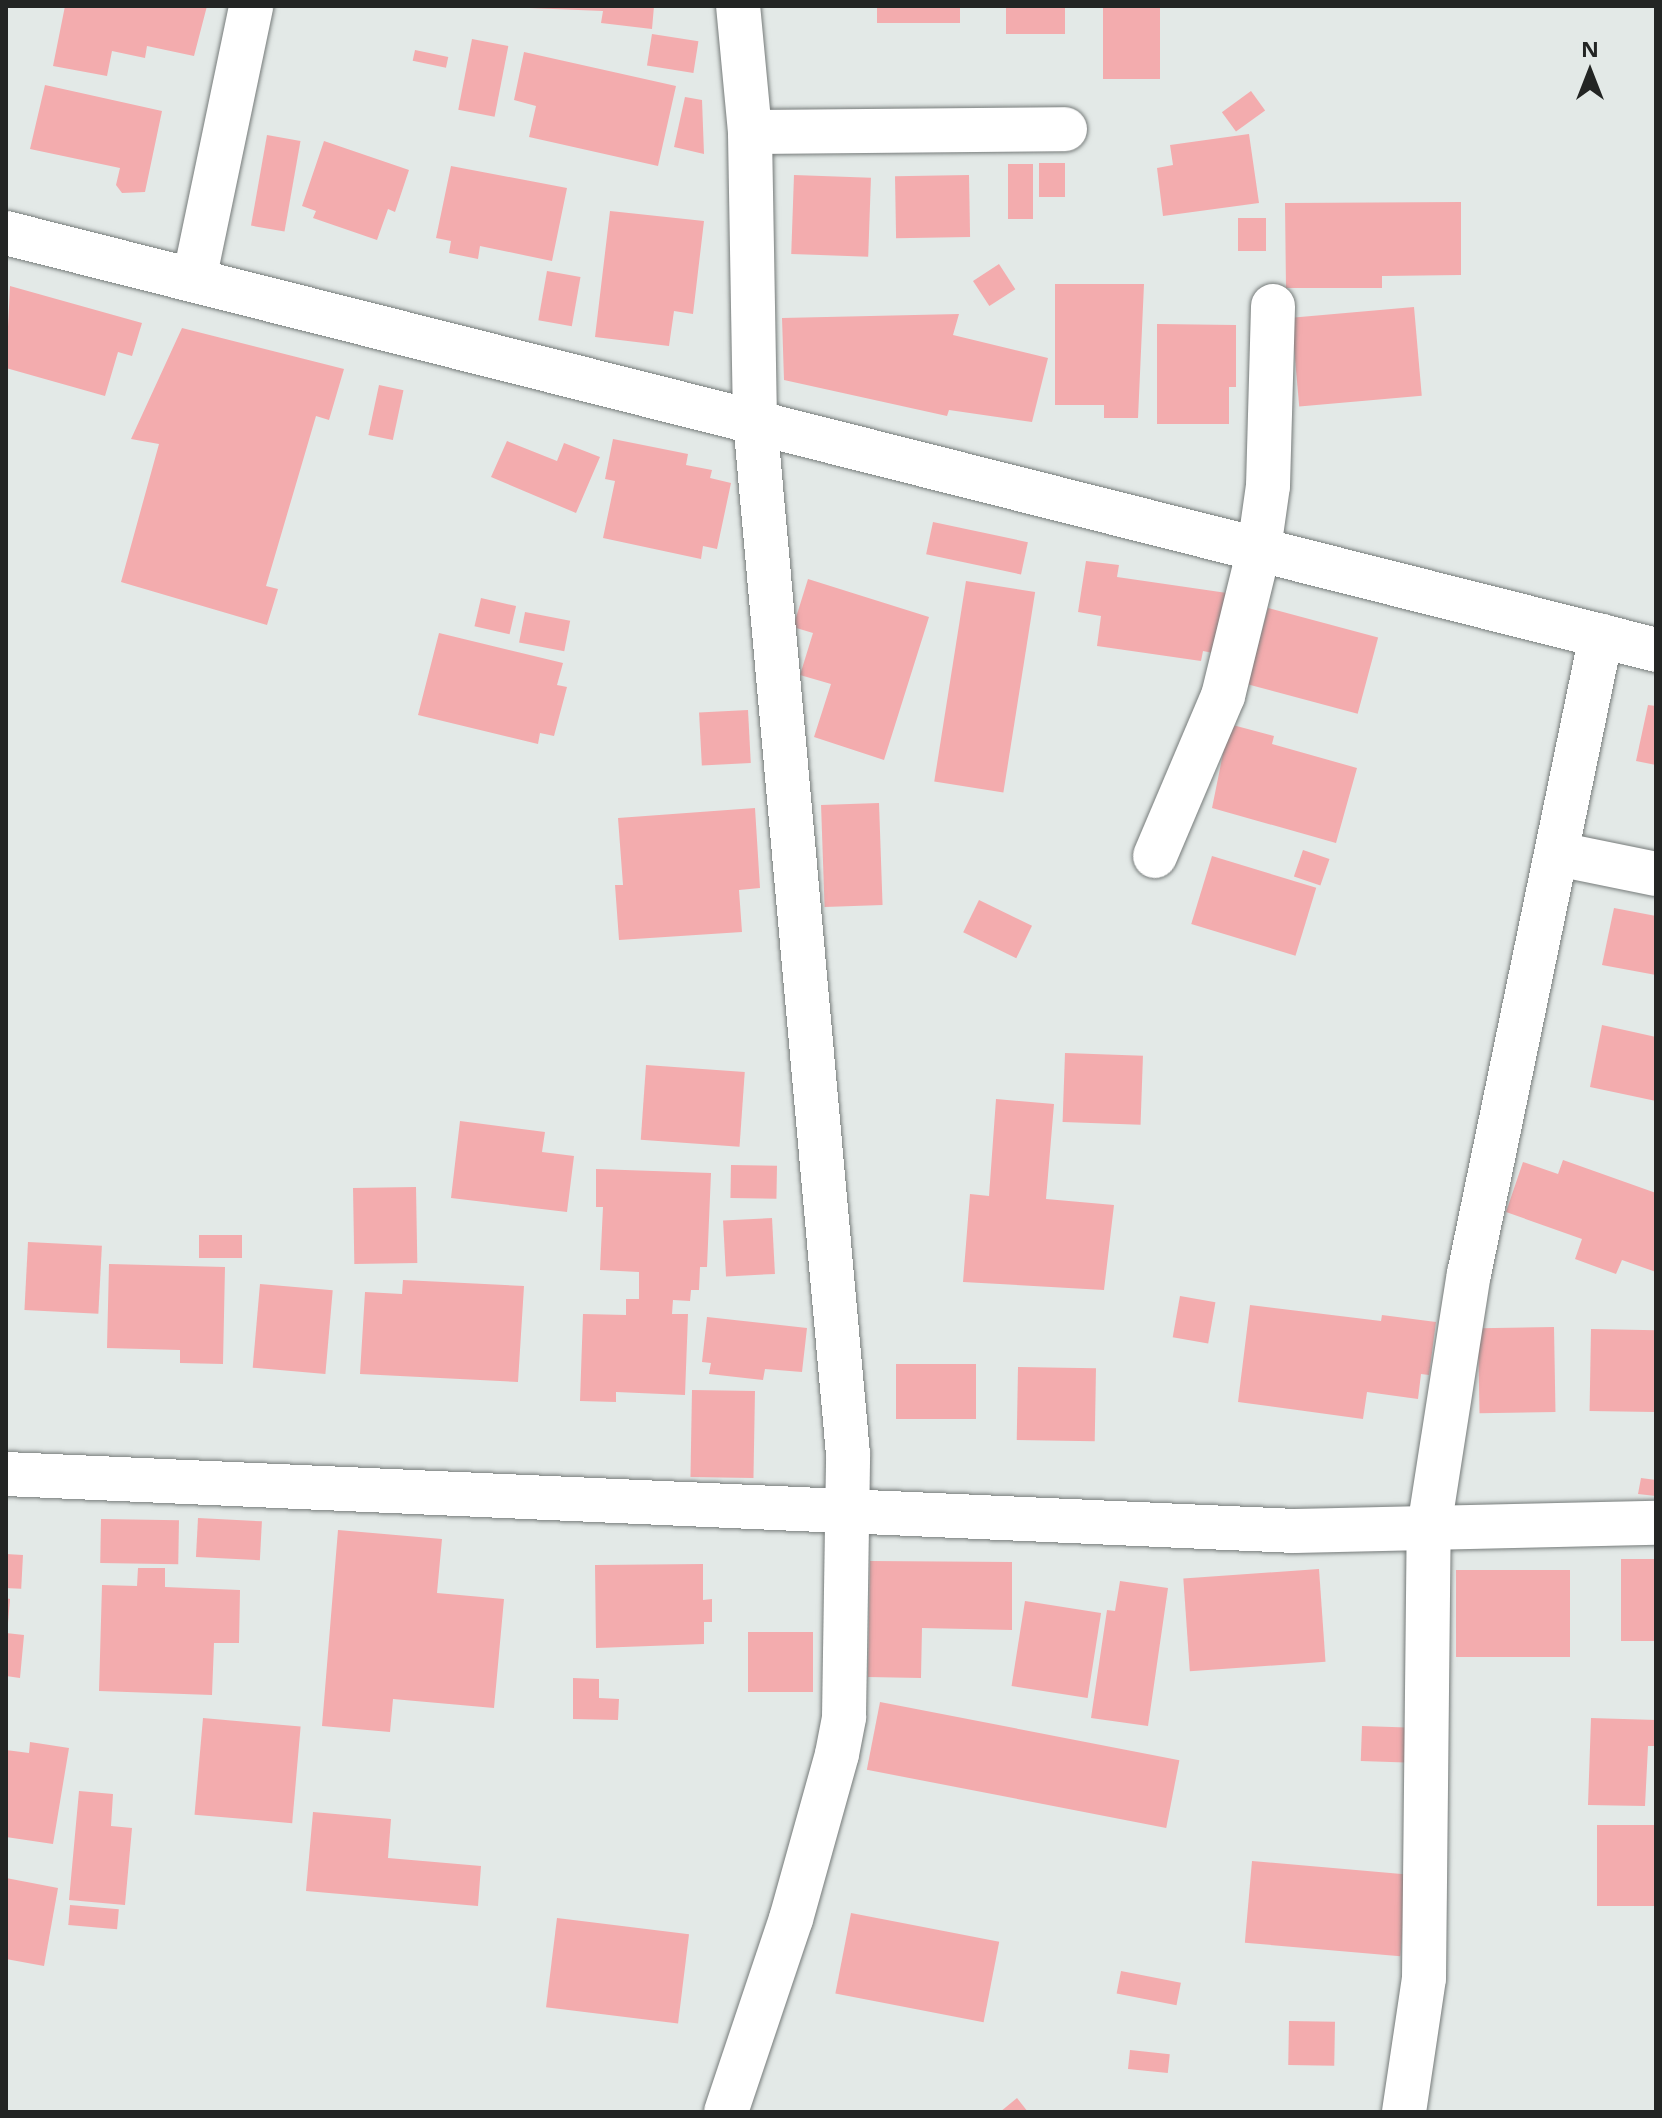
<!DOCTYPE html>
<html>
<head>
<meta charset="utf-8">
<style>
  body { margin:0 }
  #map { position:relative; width:1662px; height:2118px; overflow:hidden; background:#e3e9e7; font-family:"Noto Sans",sans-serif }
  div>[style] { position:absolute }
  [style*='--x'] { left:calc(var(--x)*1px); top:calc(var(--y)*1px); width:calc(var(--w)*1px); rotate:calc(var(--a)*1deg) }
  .building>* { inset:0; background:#f3acae; transform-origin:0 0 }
  .roads { filter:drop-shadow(0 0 2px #767b7a) drop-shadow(0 0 2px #767b7a) }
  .minor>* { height:44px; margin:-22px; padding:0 22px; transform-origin:22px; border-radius:22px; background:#fff }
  span { translate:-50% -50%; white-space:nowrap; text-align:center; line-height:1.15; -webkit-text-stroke:6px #e3e9e7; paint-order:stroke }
  .frame { position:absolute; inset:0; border:8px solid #232524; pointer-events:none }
  .north { position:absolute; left:1550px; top:32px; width:80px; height:80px; -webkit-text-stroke:6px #e3e9e7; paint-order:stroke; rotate:0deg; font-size:22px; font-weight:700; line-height:32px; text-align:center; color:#232524 }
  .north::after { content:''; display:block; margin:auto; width:28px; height:36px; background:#232524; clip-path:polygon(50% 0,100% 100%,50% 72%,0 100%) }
</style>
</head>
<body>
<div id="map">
  <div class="building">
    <i style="clip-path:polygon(65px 6px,207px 6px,194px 56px,147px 46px,145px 58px,112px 51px,107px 76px,53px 66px)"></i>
    <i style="clip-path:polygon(578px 6px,654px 6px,652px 29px,601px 23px,603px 11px,529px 8px)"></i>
    <i style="left:877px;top:6px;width:83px;height:17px"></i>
    <i style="left:1006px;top:6px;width:59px;height:28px"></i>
    <i style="left:1103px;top:6px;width:57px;height:73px"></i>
    <i style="left:652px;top:34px;width:47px;height:32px;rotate:9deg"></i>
    <i style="left:472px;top:39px;width:37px;height:72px;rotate:11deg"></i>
    <i style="left:415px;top:50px;width:34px;height:11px;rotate:12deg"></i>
    <i style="clip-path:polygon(524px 52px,676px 86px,658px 166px,529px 137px,536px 106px,514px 100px)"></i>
    <i style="clip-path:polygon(45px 85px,162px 111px,145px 192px,122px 193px,116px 185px,120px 168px,30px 149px)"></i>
    <i style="left:1251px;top:91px;width:24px;height:36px;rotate:54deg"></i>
    <i style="clip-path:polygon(685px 97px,702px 100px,704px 154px,674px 147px)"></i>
    <i style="clip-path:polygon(1249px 134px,1259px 203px,1163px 216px,1157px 168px,1173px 165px,1170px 145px)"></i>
    <i style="left:267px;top:135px;width:34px;height:92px;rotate:10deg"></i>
    <i style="clip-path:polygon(324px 141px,409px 170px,395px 212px,388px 209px,377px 240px,313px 218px,316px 211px,302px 206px)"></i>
    <i style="left:1039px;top:163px;width:26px;height:34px"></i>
    <i style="left:1008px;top:164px;width:25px;height:55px"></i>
    <i style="clip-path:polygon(451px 166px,567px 188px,552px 261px,480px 246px,478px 259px,449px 253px,451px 241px,436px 238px)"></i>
    <i style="left:794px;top:175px;width:77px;height:79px;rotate:2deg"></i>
    <i style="left:969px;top:175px;width:62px;height:74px;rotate:89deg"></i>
    <i style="clip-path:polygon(1461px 202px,1461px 275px,1382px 276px,1382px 288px,1286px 288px,1285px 203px)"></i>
    <i style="clip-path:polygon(610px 211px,704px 221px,693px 314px,674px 311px,669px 346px,595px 337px)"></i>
    <i style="left:1238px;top:218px;width:28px;height:33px"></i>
    <i style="left:999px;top:264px;width:30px;height:31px;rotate:57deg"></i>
    <i style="left:547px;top:271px;width:34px;height:50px;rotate:10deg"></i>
    <i style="clip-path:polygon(1055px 284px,1144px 284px,1138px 418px,1104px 418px,1104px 405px,1055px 405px)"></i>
    <i style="clip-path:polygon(10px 286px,142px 323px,132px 356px,118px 352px,105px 396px,6px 368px)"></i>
    <i style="left:1414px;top:307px;width:89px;height:123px;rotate:85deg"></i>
    <i style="clip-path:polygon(959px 314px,953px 335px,1048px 358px,1032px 422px,949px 410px,947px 416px,784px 380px,782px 318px)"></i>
    <i style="clip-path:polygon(1157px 324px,1236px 325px,1236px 387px,1229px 387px,1229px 424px,1157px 424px)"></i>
    <i style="clip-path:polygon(182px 328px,344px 369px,329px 420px,316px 416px,266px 586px,278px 589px,267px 625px,121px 582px,159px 444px,131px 439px)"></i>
    <i style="left:379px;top:385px;width:25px;height:51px;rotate:12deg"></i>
    <i style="clip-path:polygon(613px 439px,688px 454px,686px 465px,712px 470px,710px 478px,731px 483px,717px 549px,703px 546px,701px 559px,603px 538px,615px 481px,605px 479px)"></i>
    <i style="clip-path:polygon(507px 441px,557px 461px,564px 443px,600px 457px,576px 513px,491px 477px)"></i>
    <i style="left:933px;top:522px;width:97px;height:33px;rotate:12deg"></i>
    <i style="clip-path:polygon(1086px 561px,1119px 565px,1117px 577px,1227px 593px,1218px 654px,1203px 651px,1201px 661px,1097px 646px,1101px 616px,1078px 612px)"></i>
    <i style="clip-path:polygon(808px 579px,929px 617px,884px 760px,814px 737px,831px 684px,800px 675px,813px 633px,793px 627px)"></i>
    <i style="left:966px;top:581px;width:70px;height:203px;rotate:9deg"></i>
    <i style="left:481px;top:598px;width:36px;height:29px;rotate:13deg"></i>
    <i style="left:1268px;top:608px;width:114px;height:79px;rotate:15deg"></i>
    <i style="left:525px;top:612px;width:46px;height:31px;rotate:11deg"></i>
    <i style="clip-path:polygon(439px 633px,563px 663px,557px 685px,567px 687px,554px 736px,540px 733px,538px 744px,418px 715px)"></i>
    <i style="clip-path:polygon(1648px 705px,1656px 706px,1656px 765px,1636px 761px)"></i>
    <i style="left:748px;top:710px;width:53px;height:49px;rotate:87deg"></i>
    <i style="clip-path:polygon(1229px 724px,1274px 736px,1272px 744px,1357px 768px,1336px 843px,1212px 808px)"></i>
    <i style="left:879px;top:803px;width:102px;height:58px;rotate:88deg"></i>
    <i style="clip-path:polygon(755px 808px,760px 888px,739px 890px,742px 932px,619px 940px,615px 885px,623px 885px,618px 818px)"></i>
    <i style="left:1303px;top:850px;width:28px;height:28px;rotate:19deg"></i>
    <i style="left:1212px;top:856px;width:109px;height:71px;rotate:17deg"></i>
    <i style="left:979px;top:900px;width:59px;height:36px;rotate:26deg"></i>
    <i style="clip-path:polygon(1614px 908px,1656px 916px,1656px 975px,1602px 965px)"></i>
    <i style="clip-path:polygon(1602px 1025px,1656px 1037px,1656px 1101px,1590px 1087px)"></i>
    <i style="left:1065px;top:1053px;width:78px;height:69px;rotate:2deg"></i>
    <i style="left:646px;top:1065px;width:99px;height:75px;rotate:4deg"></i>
    <i style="clip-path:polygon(996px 1099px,1054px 1104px,1046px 1199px,1114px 1205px,1104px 1290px,963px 1282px,970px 1194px,989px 1196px)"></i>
    <i style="clip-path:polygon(460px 1121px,545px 1132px,542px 1152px,574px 1156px,567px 1212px,451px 1198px)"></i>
    <i style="clip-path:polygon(1563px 1160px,1656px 1193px,1656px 1272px,1622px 1260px,1616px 1274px,1575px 1259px,1582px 1239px,1506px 1212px,1523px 1162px,1558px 1174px)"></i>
    <i style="left:731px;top:1165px;width:46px;height:33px;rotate:1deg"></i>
    <i style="clip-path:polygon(596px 1169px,711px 1173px,707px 1267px,700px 1267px,699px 1290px,691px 1290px,690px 1301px,673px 1300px,672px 1314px,688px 1314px,685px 1395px,616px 1392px,616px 1402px,580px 1401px,583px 1314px,626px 1315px,626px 1299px,639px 1299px,639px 1272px,600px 1270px,603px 1207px,596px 1207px)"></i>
    <i style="left:416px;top:1187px;width:76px;height:63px;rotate:89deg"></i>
    <i style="left:772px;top:1218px;width:56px;height:49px;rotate:87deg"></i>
    <i style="left:199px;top:1235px;width:43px;height:23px"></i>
    <i style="left:28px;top:1242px;width:74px;height:68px;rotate:3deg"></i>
    <i style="clip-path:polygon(109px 1264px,225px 1267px,223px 1364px,180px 1363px,180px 1350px,107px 1348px)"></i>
    <i style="clip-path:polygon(403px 1280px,524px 1286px,518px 1382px,360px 1374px,365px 1292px,402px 1294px)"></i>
    <i style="left:260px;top:1284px;width:73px;height:84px;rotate:5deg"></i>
    <i style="left:1180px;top:1296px;width:36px;height:42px;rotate:10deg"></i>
    <i style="clip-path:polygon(1250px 1305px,1381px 1321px,1382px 1315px,1436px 1322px,1429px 1375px,1421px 1374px,1418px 1399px,1367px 1392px,1363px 1419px,1238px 1402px)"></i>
    <i style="clip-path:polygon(707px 1317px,807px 1328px,802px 1372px,765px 1369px,763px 1380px,709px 1374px,711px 1363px,702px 1362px)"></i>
    <i style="left:1554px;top:1327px;width:85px;height:76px;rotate:89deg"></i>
    <i style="left:1591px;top:1329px;width:65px;height:82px;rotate:1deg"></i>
    <i style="left:896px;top:1364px;width:80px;height:55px"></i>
    <i style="left:1018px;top:1367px;width:78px;height:73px;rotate:1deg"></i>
    <i style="left:692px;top:1390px;width:63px;height:87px;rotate:1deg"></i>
    <i style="clip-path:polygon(1641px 1478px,1656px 1480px,1656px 1496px,1638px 1494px)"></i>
    <i style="left:198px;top:1518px;width:64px;height:39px;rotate:3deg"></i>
    <i style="left:101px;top:1519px;width:78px;height:44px;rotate:1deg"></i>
    <i style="clip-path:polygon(338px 1530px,442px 1539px,437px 1593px,504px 1599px,494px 1708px,393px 1699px,390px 1732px,322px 1726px)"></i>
    <i style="left:6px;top:1554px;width:17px;height:34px;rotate:3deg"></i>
    <i style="left:1621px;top:1559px;width:35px;height:82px"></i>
    <i style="clip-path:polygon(870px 1561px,1012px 1562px,1012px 1630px,922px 1628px,921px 1678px,868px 1677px)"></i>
    <i style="clip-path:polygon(703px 1564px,703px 1600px,712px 1599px,712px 1622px,704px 1622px,704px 1644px,596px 1648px,595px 1565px)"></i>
    <i style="clip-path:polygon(138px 1568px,165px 1568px,165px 1587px,240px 1590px,239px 1643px,214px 1643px,212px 1695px,99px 1691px,102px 1585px,137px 1586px)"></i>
    <i style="left:1319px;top:1569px;width:93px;height:136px;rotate:86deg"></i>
    <i style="left:1456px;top:1570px;width:114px;height:87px"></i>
    <i style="clip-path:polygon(1120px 1581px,1168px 1588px,1148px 1726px,1091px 1718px,1107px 1610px,1115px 1611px)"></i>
    <i style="clip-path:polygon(6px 1598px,10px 1599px,8px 1623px,6px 1623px)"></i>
    <i style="left:1025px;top:1601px;width:77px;height:86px;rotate:9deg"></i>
    <i style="left:748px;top:1632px;width:65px;height:60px"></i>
    <i style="clip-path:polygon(6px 1633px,24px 1635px,20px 1678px,6px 1676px)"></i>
    <i style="clip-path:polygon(573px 1678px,599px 1679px,599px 1698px,619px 1699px,618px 1720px,573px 1719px)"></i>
    <i style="left:880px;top:1702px;width:305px;height:69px;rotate:11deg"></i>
    <i style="left:203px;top:1718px;width:98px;height:97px;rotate:5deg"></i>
    <i style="clip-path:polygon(1591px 1718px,1656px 1720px,1656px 1746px,1648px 1746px,1645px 1806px,1588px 1805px)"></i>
    <i style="left:1362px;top:1726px;width:52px;height:35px;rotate:2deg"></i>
    <i style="clip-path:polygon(30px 1742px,69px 1748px,53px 1844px,6px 1837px,6px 1750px,29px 1753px)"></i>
    <i style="clip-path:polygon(79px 1791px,113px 1794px,111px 1826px,132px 1828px,125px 1905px,69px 1900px)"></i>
    <i style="clip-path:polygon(313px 1812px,391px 1819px,388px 1858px,481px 1866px,478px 1906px,306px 1891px)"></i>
    <i style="left:1656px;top:1825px;width:81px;height:59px;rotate:90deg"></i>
    <i style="left:1252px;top:1861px;width:156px;height:82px;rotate:5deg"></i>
    <i style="clip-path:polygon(6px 1878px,58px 1888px,44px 1966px,6px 1959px)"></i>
    <i style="left:70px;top:1905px;width:49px;height:20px;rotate:5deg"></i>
    <i style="left:851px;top:1913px;width:151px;height:82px;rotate:11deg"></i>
    <i style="left:557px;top:1918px;width:133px;height:90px;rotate:7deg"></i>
    <i style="left:1121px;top:1971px;width:61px;height:23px;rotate:11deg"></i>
    <i style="left:1289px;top:2021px;width:46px;height:44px;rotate:1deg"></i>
    <i style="left:1130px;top:2050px;width:40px;height:19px;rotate:6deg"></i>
    <i style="clip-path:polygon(1017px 2098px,1028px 2112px,1000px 2112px)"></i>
  </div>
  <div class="roads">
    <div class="minor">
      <i style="--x:750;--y:132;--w:315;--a:-0.5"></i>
      <i style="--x:6;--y:233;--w:1702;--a:14.18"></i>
      <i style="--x:194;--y:280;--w:280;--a:-78.2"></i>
      <i style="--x:1558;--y:854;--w:100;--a:11.5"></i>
      <i style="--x:1155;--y:856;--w:174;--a:-67"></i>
      <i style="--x:1223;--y:696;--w:151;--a:-76.2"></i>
      <i style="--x:1259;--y:549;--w:64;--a:-81.9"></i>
      <i style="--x:1268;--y:486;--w:180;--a:-88.4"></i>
      <i style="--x:6;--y:1474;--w:1290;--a:2.53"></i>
      <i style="--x:1295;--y:1531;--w:361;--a:-1.3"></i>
      <i style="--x:726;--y:2112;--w:204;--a:-71.4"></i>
      <i style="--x:791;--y:1919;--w:171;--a:-74.4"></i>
      <i style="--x:837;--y:1754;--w:38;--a:-79"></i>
      <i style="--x:844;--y:1717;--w:263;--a:-89.1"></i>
      <i style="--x:848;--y:1454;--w:1037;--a:-95.14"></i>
      <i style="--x:755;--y:421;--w:289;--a:-91"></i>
      <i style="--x:750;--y:132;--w:127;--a:-95.4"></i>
      <i style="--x:1404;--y:2112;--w:135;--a:-81.5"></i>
      <i style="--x:1424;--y:1978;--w:450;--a:-89.4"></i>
      <i style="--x:1429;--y:1528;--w:257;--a:-81.1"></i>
      <i style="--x:1469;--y:1274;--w:652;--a:-78.31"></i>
    </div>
  </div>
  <div class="frame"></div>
  <div class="north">N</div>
</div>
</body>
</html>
